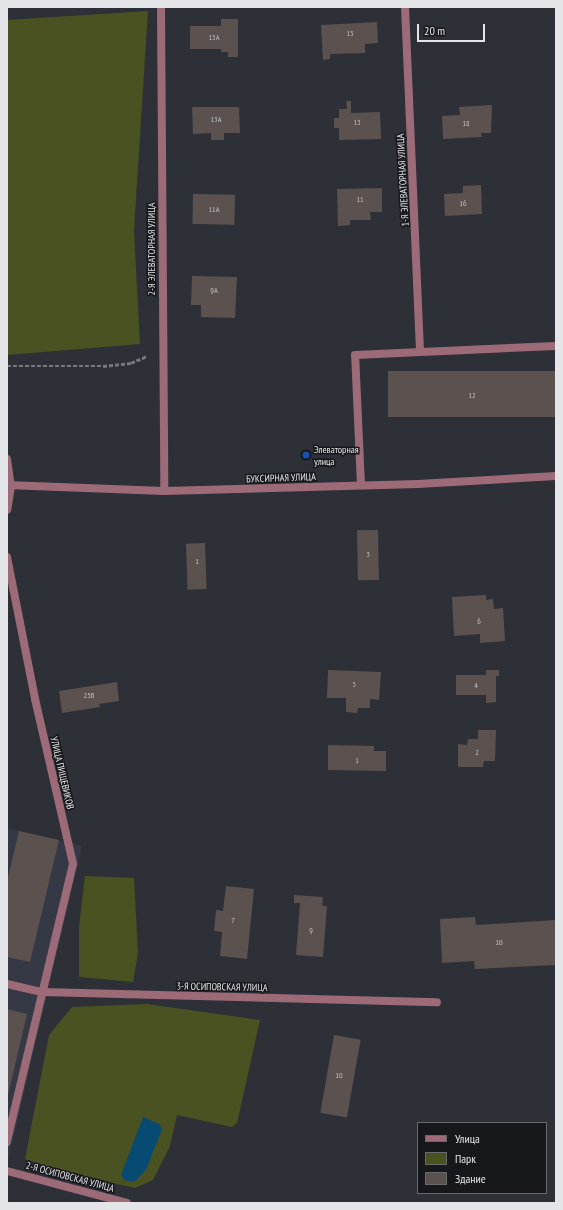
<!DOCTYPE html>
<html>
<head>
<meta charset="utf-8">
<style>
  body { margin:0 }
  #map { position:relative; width:563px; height:1210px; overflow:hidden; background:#2e3037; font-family:"PT Sans Narrow",sans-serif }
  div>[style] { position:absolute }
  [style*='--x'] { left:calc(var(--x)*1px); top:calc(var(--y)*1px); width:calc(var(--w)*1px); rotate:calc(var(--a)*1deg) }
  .built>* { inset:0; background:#353945 }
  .green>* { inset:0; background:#4a5221 }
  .water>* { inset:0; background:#074b72 }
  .building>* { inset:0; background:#5b524f; transform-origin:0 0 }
  .path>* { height:2.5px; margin-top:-1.25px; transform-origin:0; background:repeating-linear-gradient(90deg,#76787e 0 4px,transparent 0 6px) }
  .lane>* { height:8px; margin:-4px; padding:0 4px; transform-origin:4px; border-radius:4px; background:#9d6a77 }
  .street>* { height:8px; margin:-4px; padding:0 4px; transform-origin:4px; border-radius:4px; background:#9d6a77 }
  .dots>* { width:11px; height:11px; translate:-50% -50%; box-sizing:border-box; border:2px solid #17181b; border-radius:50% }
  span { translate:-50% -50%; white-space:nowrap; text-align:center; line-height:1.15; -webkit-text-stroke:3px #17181b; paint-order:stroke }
  .number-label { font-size:8px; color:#c1c0c2 }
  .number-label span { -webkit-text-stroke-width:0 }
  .street-label { font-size:10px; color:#e3e5e9 }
  .poi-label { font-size:10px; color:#e3e5e9 }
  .left { translate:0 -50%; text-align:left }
  .frame { position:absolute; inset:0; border:8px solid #e3e5e9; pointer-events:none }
  .legend { position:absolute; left:417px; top:1122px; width:130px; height:72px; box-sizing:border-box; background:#17181b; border:1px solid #696a6d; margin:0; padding:5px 7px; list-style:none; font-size:12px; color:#e3e5e9 }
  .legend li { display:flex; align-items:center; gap:8px; height:20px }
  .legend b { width:20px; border:1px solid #696a6d }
  .scale { position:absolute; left:417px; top:24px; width:68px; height:18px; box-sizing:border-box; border:2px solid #e3e5e9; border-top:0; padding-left:5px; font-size:12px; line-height:14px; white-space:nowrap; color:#e3e5e9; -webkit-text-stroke:3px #17181b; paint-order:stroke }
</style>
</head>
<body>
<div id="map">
  <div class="built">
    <i style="clip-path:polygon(7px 828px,82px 846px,7px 1165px)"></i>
  </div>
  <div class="green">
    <i style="clip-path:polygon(148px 11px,134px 230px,140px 344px,7px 355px,7px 20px)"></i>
    <i style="clip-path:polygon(85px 876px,134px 878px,138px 953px,133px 982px,79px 977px,79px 927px)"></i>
    <i style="clip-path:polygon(147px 1004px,260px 1020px,237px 1123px,232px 1127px,177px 1115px,170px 1146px,153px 1180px,135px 1188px,68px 1173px,25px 1159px,49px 1035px,72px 1007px)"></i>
  </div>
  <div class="water">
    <i style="clip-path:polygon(143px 1117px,159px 1124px,162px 1129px,146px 1170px,134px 1182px,124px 1180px,121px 1175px)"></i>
  </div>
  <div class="building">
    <i style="clip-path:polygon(221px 19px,238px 19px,238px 57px,228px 57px,228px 52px,221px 52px,221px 49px,190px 49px,190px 26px,221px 26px)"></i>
    <i style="clip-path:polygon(377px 22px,378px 43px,365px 44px,365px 53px,330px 54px,330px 59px,323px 60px,321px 25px)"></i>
    <i style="clip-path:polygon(346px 101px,351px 101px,351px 113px,380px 112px,381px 139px,339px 140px,339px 128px,334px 128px,334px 118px,339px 118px,339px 109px,347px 109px)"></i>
    <i style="clip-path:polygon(492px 105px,491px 133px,481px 133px,482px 137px,443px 139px,442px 116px,460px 115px,459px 107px)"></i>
    <i style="clip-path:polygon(192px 107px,239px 107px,240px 133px,224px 133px,224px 140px,211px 140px,211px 133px,193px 134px)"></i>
    <i style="clip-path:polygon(481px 185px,482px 214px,445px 216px,444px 194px,463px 193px,463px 186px)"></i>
    <i style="clip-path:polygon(382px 188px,382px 212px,370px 212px,371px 220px,350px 220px,350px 225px,338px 226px,337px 189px)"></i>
    <i style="left:193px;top:194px;width:42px;height:30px;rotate:1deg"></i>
    <i style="clip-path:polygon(192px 276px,237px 277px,235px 318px,201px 317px,201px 305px,191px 305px)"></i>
    <i style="left:556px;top:371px;width:46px;height:168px;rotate:90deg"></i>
    <i style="left:378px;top:530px;width:50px;height:21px;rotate:89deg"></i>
    <i style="left:205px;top:543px;width:46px;height:19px;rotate:88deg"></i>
    <i style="clip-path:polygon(486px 595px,486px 600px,493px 599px,494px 609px,503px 608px,505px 641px,480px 643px,480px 634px,454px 636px,452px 597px)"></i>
    <i style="clip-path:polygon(328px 670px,381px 672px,379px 700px,370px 699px,370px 708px,358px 708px,357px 713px,346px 712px,346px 698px,327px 698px)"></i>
    <i style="clip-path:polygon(486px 670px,499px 670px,499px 676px,496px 676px,496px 702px,486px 703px,486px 695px,456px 695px,456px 675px,486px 675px)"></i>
    <i style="clip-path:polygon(117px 682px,119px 701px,99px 704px,100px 707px,62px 713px,59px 691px)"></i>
    <i style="clip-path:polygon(478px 730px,496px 730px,495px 761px,484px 761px,483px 767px,458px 767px,458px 744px,467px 745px,468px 739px,478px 739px)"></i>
    <i style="clip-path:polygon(328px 745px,374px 746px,374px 751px,386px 751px,386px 771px,328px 770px)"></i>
    <i style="clip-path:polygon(19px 831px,59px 840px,30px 962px,7px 957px,7px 882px)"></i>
    <i style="clip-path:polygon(226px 886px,254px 889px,247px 959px,220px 956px,222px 932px,214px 931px,216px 910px,223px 911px)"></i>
    <i style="clip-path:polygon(294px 895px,323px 897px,322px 906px,327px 906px,323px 957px,296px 955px,300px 903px,294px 903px)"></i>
    <i style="clip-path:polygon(475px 917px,476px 925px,556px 920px,556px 965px,475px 969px,474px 961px,442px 963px,440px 919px)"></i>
    <i style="clip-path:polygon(7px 1009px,27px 1014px,8px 1095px,7px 1095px)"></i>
    <i style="left:334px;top:1035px;width:27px;height:79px;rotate:10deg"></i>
  </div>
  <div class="path">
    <i style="--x:7;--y:366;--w:96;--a:0"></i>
    <i style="--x:103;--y:366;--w:28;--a:-6"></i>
    <i style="--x:131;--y:363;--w:17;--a:-24"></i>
  </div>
  <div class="lane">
    <i style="--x:361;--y:485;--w:130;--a:-92.6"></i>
    <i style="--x:355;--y:355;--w:201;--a:-2.6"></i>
  </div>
  <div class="street">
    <i style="--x:161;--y:7;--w:484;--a:89.6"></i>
    <i style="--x:405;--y:7;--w:345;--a:87.5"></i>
    <i style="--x:7;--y:459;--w:27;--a:82"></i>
    <i style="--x:11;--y:486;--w:24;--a:99"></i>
    <i style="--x:7;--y:485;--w:157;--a:2.2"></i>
    <i style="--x:164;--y:491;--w:254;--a:-1.6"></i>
    <i style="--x:418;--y:484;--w:138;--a:-3.3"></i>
    <i style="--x:7;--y:557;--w:145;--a:78.8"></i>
    <i style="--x:35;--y:699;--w:169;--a:77"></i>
    <i style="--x:73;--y:864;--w:286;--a:103.4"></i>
    <i style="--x:7;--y:984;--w:36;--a:13"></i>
    <i style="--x:42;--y:992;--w:395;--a:1.5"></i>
    <i style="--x:7;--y:1171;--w:124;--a:14.9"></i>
  </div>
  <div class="dots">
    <i style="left:306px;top:455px;background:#1a4fb4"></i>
  </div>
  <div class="number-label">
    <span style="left:350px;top:34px">15</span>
    <span style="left:214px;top:38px">15А</span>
    <span style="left:216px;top:120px">13А</span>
    <span style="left:357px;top:123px">13</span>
    <span style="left:466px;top:124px">18</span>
    <span style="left:360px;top:200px">11</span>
    <span style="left:463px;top:204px">16</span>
    <span style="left:214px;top:210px">11А</span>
    <span style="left:214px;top:291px">9А</span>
    <span style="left:472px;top:396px">12</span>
    <span style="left:368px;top:555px">3</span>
    <span style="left:197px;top:562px">1</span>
    <span style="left:479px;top:622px">6</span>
    <span style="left:354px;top:685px">3</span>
    <span style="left:476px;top:686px">4</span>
    <span style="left:89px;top:696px">25Б</span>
    <span style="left:477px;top:753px">2</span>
    <span style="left:357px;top:761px">1</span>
    <span style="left:233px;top:921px">7</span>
    <span style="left:311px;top:931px">9</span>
    <span style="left:499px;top:943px">10</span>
    <span style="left:339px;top:1076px">10</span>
  </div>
  <div class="street-label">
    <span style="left:403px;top:180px;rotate:-93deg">1-Я ЭЛЕВАТОРНАЯ УЛИЦА</span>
    <span style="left:152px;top:249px;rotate:-90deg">2-Я ЭЛЕВАТОРНАЯ УЛИЦА</span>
    <span style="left:281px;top:478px;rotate:-2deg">БУКСИРНАЯ УЛИЦА</span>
    <span style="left:62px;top:773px;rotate:77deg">УЛИЦА ПИЩЕВИКОВ</span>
    <span style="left:222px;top:987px;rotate:1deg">3-Я ОСИПОВСКАЯ УЛИЦА</span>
    <span style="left:70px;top:1177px;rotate:15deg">2-Я ОСИПОВСКАЯ УЛИЦА</span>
  </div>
  <div class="poi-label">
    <span class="left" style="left:314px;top:455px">Элеваторная<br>улица</span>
  </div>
  <div class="frame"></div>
  <ul class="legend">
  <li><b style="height:5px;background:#9d6a77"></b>Улица</li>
  <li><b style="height:11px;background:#4a5221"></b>Парк</li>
  <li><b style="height:11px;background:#5b524f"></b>Здание</li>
  </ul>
  <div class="scale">20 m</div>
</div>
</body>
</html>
